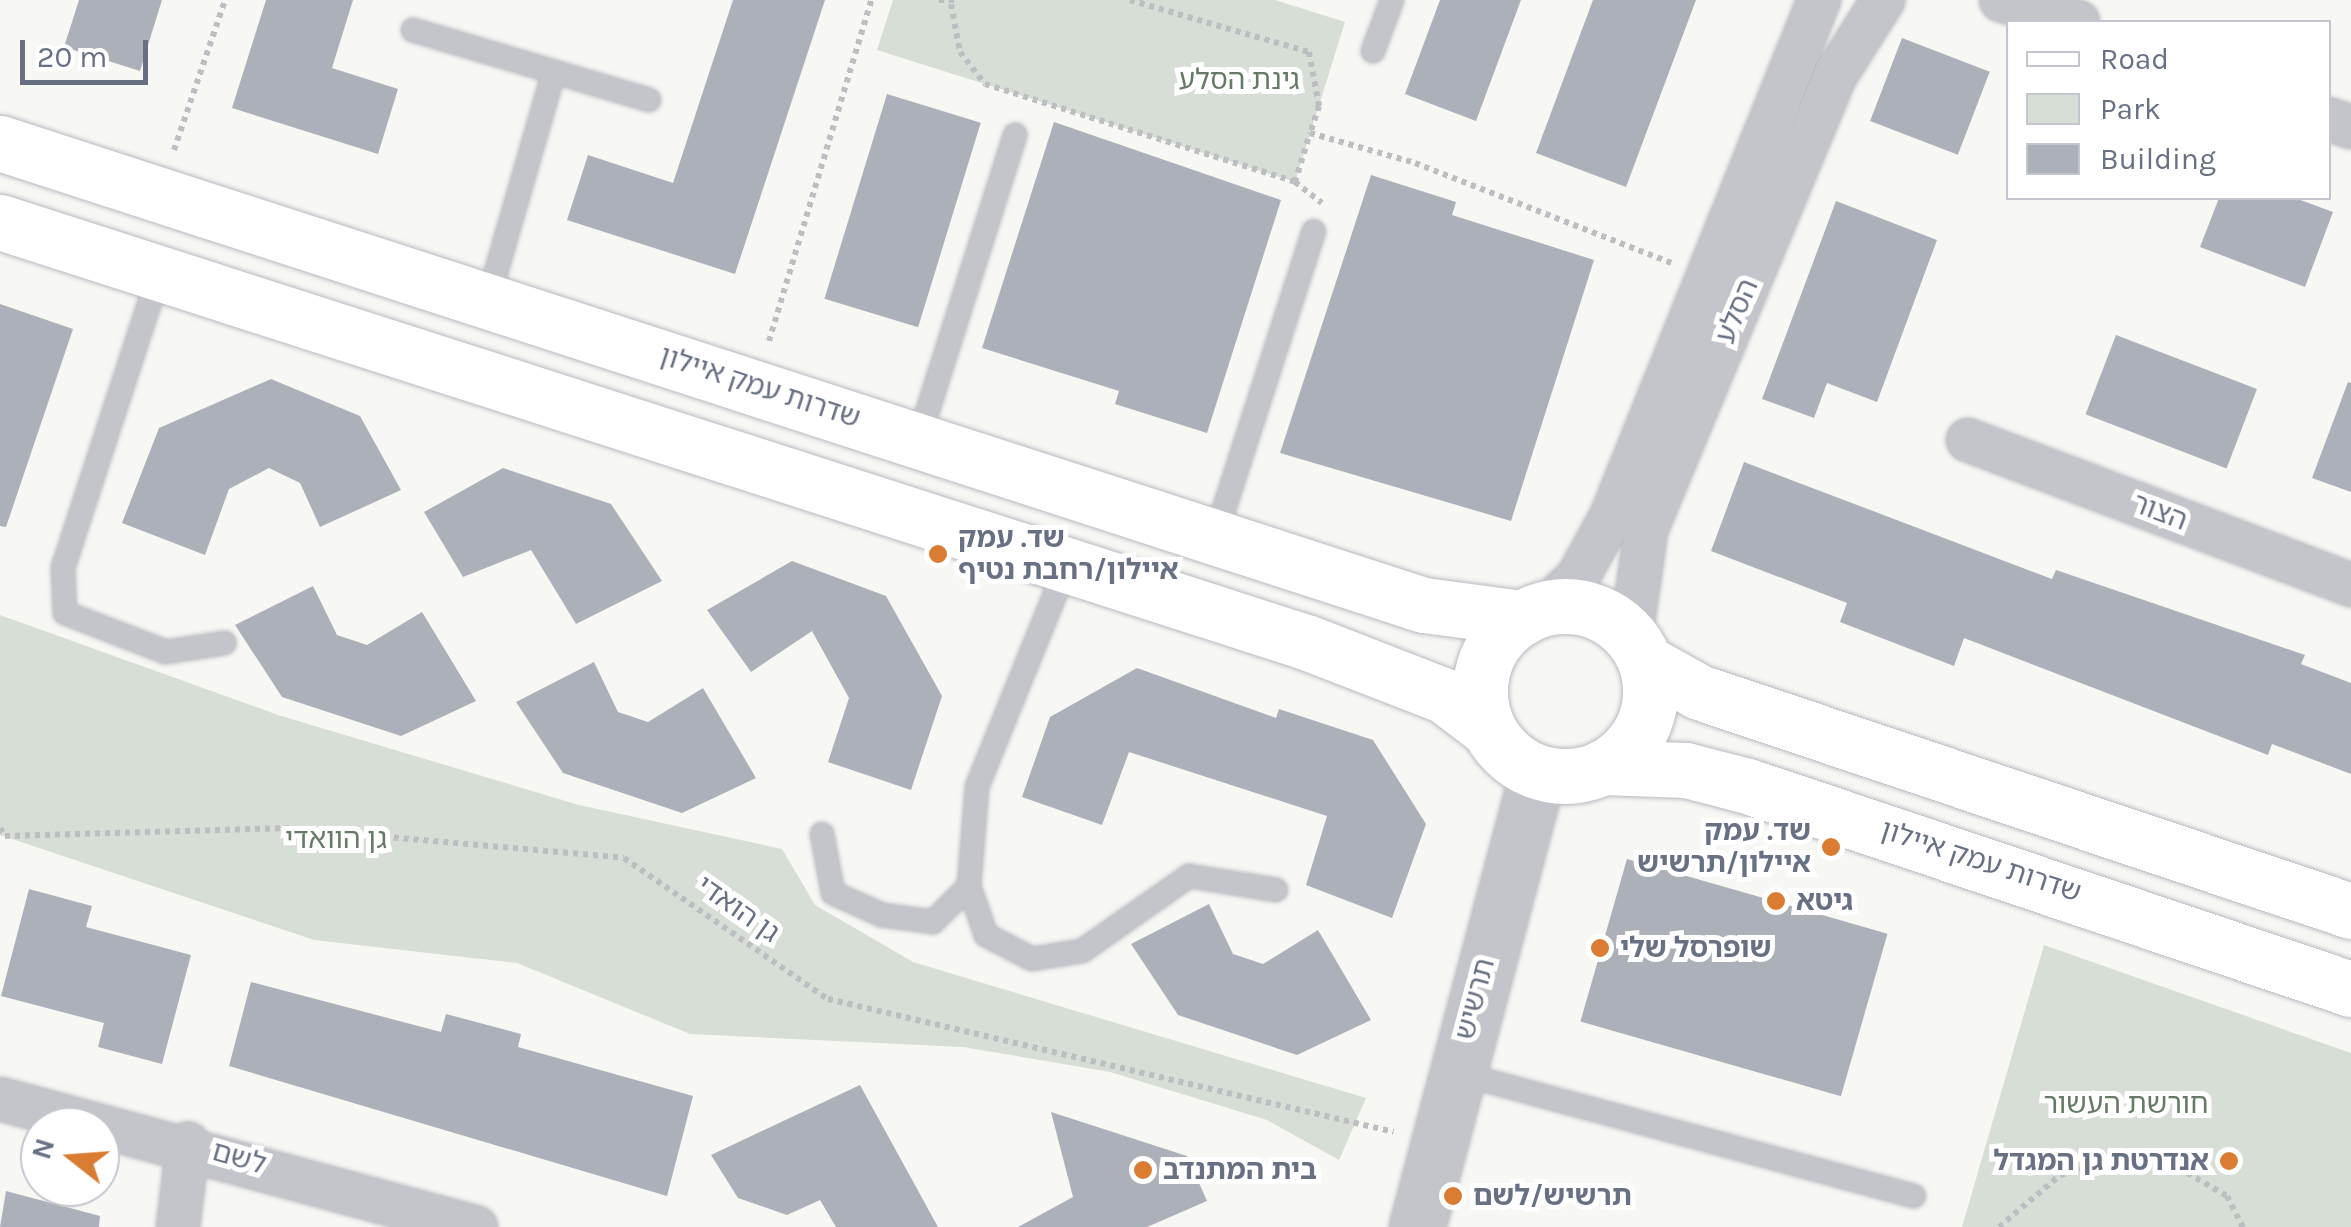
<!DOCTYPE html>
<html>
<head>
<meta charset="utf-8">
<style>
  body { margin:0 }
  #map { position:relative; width:2351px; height:1227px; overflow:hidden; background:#f7f7f4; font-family:Karla,"Noto Sans Hebrew",sans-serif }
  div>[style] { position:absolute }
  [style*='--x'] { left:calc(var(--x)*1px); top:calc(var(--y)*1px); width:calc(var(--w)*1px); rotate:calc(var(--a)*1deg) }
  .green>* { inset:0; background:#d7ded6 }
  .building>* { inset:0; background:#acb1b9; transform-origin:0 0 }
  .path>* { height:6px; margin-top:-3px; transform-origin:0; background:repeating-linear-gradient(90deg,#bdbec1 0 5px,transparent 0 10px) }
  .roads { filter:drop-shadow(0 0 2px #b8bac0) drop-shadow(0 0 2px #b8bac0) }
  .service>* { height:22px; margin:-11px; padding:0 11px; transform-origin:11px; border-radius:11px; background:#c3c5ca }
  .minor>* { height:42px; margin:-21px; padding:0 21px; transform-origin:21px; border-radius:21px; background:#c3c5ca }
  .tertiary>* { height:55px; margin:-27.5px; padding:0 27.5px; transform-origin:27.5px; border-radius:27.5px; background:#c3c5ca }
  .secondary>* { height:55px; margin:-27.5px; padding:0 27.5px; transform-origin:27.5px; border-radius:27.5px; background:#fff }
  .secondary>.ring { margin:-27.5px; padding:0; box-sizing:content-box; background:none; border:55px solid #fff; border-radius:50% }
  .dots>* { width:28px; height:28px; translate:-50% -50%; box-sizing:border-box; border:5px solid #fff; border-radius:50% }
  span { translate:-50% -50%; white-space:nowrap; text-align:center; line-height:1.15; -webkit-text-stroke:10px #fff; paint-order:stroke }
  .park-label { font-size:28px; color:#667b66 }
  .street-label { font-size:28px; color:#687184 }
  .poi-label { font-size:28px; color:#687184; font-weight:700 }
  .left { translate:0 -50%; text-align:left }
  .right { translate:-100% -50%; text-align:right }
  .legend { position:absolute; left:2006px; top:20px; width:325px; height:180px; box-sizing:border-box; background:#fff; border:2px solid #c3c6ce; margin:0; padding:12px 18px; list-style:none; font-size:30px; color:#687184 }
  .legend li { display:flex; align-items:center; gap:20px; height:50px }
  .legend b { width:50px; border:2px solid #c3c6ce }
  .north { position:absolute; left:20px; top:1107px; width:100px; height:100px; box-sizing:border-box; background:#fff; border:2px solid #c3c6ce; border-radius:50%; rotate:287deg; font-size:28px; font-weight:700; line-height:40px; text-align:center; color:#687184 }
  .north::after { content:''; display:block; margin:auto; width:35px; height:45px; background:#da7c31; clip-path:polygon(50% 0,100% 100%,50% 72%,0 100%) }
  .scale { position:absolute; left:20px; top:40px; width:128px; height:45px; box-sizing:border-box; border:5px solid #687184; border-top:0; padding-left:12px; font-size:30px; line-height:35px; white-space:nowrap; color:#687184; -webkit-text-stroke:8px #fff; paint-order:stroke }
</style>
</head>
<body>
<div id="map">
  <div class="green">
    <i style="clip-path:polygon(893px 0,1275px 0,1345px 22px,1295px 182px,877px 50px)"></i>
    <i style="clip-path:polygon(0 615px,278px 715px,579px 805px,782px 849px,815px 905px,913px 962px,1366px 1098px,1339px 1160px,1267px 1120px,1110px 1072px,963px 1047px,690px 1034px,517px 963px,314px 940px,0 835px)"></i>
    <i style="clip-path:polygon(2044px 945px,2351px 1053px,2351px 1227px,1962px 1227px)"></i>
  </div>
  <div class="building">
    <i style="clip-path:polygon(79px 0,162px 0,140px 71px,64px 47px)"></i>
    <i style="clip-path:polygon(266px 0,353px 0,332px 68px,398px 89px,378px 154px,232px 108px)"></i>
    <i style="clip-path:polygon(733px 0,825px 0,735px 274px,567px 220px,588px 155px,673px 183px)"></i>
    <i style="clip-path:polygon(1440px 0,1521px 0,1476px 121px,1405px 94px)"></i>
    <i style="clip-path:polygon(1593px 0,1696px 0,1626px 187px,1536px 153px)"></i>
    <i style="left:1902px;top:38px;width:94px;height:89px;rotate:21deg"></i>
    <i style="left:887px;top:94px;width:98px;height:214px;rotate:17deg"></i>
    <i style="clip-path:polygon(1054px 122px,1281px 200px,1207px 433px,1115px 404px,1119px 391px,982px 348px)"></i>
    <i style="clip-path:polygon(1371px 175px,1456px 202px,1452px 215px,1594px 260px,1511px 521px,1280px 453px)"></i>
    <i style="clip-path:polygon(2219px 198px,2295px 198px,2333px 212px,2305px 287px,2200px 247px)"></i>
    <i style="clip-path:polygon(1836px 201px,1937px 240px,1877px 402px,1827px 383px,1814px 418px,1762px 399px)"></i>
    <i style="clip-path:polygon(0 304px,73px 329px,6px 527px,0 526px)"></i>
    <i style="left:2116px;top:335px;width:151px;height:85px;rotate:21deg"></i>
    <i style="clip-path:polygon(271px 379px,360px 416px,401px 490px,320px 527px,300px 483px,269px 468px,229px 489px,205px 555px,122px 523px,159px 428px)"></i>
    <i style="clip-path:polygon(2348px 382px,2351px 383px,2351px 492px,2312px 478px)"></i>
    <i style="clip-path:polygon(1744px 462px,2052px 579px,2056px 570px,2305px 655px,2301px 664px,2351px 683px,2351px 774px,2272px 744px,2268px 755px,1964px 638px,1954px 666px,1840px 622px,1847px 603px,1711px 551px)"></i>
    <i style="clip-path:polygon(503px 468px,611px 504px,662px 581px,576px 624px,531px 550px,463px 577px,424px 512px)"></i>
    <i style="clip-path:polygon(792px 561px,886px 596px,942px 696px,911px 790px,828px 762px,849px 698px,812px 631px,751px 672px,707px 610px)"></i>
    <i style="clip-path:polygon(313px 586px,337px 635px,367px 645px,422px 612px,476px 701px,401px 736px,282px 697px,235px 625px)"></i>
    <i style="clip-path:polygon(594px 662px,618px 712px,648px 722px,703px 688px,756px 778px,682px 813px,563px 773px,516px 702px)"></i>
    <i style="clip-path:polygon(1137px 668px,1276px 718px,1279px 709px,1373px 740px,1426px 824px,1392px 918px,1306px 885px,1327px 816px,1129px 752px,1102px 825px,1022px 797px,1050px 717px)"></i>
    <i style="left:1627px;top:859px;width:271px;height:169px;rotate:16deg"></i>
    <i style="clip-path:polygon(29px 889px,92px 906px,86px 927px,191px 955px,162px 1064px,98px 1047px,104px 1023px,1px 996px)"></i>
    <i style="clip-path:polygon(1209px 904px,1233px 954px,1263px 964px,1318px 930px,1371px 1020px,1297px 1055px,1178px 1015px,1131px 944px)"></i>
    <i style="clip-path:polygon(251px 982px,441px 1032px,446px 1014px,521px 1034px,518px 1047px,693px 1096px,667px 1196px,229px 1066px)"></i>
    <i style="clip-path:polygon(860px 1085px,938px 1227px,836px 1227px,820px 1200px,787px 1215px,738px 1198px,711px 1155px)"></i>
    <i style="clip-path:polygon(1051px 1112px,1187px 1156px,1207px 1201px,1147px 1227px,1018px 1227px,1073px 1197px)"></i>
    <i style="clip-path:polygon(6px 1191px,100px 1216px,99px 1227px,0 1227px)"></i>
  </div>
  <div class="path">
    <i style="--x:939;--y:0;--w:17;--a:0"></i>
    <i style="--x:1130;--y:0;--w:186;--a:16.2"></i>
    <i style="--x:1309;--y:52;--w:55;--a:79.5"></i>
    <i style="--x:1319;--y:106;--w:28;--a:108"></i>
    <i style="--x:1310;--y:133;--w:109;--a:15.9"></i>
    <i style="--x:1415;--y:163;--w:275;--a:21.3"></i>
    <i style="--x:951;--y:4;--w:49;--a:79.4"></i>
    <i style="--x:960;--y:52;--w:41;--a:52"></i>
    <i style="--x:985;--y:84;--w:325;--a:17.5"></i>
    <i style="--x:1295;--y:182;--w:51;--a:-73"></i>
    <i style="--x:174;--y:150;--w:158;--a:-71.2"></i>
    <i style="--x:1295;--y:182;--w:34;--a:38"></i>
    <i style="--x:769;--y:341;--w:356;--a:-73.3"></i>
    <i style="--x:0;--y:828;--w:9;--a:58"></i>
    <i style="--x:5;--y:836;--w:279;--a:-1.6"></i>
    <i style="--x:284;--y:828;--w:341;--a:5"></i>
    <i style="--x:624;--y:858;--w:248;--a:34.7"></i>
    <i style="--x:828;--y:999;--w:581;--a:13.22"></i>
    <i style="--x:1999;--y:1227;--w:80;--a:-40.4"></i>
    <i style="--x:2060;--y:1175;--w:51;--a:-13.5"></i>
    <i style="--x:2110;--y:1163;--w:60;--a:0"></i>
    <i style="--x:2170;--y:1163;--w:66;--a:30.1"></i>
    <i style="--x:2227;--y:1196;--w:35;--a:63"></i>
  </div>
  <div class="roads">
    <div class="service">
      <i style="--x:413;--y:30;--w:246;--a:16.5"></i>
      <i style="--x:1373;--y:51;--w:54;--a:-69.6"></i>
      <i style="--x:159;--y:274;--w:309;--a:108.1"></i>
      <i style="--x:63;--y:568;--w:45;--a:87.5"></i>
      <i style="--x:65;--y:613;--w:108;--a:21.1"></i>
      <i style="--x:166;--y:652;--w:59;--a:-8.8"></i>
      <i style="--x:488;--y:300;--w:237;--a:-73.9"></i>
      <i style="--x:919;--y:438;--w:318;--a:-72.4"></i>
      <i style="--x:1216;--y:534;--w:318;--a:-72.1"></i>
      <i style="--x:1067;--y:565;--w:240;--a:112.1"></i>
      <i style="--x:977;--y:787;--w:99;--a:94.6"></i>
      <i style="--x:969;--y:886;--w:52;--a:70.9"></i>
      <i style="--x:986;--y:935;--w:52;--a:27.6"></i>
      <i style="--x:1032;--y:959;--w:51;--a:-9.1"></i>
      <i style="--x:1082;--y:951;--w:131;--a:-35"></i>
      <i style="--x:1189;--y:876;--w:88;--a:9.1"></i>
      <i style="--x:822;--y:834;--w:60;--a:79.4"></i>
      <i style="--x:833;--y:893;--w:54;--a:24.2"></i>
      <i style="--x:882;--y:915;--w:51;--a:7.8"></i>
      <i style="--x:933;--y:922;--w:51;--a:-45"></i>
      <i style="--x:1458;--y:1073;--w:472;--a:15.1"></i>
    </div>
    <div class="minor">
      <i style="--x:2001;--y:0;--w:80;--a:15.9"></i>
      <i style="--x:2328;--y:119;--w:24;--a:19"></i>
      <i style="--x:1968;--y:440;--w:410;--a:20.7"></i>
      <i style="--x:1546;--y:608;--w:45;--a:-44.1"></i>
      <i style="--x:1578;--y:577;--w:68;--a:-61.2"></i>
      <i style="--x:1611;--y:517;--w:557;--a:-68.08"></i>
      <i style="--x:1631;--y:636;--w:107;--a:-81.9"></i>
      <i style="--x:1646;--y:530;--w:492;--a:-67.4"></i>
      <i style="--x:1835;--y:76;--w:90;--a:-57.7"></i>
      <i style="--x:0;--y:1099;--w:493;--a:15.1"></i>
      <i style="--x:178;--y:1227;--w:84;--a:-83.1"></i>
    </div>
    <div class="tertiary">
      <i style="--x:1417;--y:1227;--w:470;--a:-75.1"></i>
    </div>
    <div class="secondary">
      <i style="--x:0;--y:143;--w:1497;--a:17.98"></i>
      <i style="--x:1424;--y:605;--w:99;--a:7.6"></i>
      <i style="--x:0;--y:222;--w:1372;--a:17.83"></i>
      <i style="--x:1306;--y:642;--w:149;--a:21.2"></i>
      <i style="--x:1445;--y:696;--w:53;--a:37.3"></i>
      <i class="ring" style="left:1480px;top:606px;width:115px;height:115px"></i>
      <i style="--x:1647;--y:663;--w:60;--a:29.1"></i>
      <i style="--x:1699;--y:692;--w:688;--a:18.57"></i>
      <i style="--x:1603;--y:767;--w:83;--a:2.1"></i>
      <i style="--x:1686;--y:770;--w:64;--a:14.5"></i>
      <i style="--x:1748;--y:786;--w:636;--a:18.61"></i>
    </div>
  </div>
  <div class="dots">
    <i style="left:938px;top:554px;background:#da7c31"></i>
    <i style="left:1831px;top:847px;background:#da7c31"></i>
    <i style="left:1776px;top:901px;background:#da7c31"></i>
    <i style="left:1600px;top:948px;background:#da7c31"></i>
    <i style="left:2229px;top:1161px;background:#da7c31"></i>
    <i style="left:1143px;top:1170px;background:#da7c31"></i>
    <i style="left:1453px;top:1196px;background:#da7c31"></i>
  </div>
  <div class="park-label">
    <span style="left:1239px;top:80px">גינת הסלע</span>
    <span style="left:336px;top:839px">גן הוואדי</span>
    <span style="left:2126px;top:1104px">חורשת העשור</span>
  </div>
  <div class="street-label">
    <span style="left:1737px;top:311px;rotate:-67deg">הסלע</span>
    <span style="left:760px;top:387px;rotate:18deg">שדרות עמק איילון</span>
    <span style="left:2160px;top:512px;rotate:21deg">הצור</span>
    <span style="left:1981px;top:861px;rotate:18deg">שדרות עמק איילון</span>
    <span style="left:738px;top:909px;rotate:35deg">גן הואדי</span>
    <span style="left:1475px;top:999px;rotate:-75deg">תרשיש</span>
    <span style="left:239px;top:1158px;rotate:16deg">לשם</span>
  </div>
  <div class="poi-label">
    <span class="left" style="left:958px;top:554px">שד. עמק<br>איילון/רחבת נטיף</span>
    <span class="right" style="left:1811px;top:847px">שד. עמק<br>איילון/תרשיש</span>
    <span class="left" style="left:1796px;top:901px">גיטא</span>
    <span class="left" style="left:1620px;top:948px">שופרסל שלי</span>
    <span class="right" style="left:2209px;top:1161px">אנדרטת גן המגדל</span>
    <span class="left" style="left:1163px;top:1170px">בית המתנדב</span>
    <span class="left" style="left:1473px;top:1196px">תרשיש/לשם</span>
  </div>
  <ul class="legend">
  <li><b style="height:12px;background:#fff"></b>Road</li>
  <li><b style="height:28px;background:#d7ded6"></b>Park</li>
  <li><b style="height:28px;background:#acb1b9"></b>Building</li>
  </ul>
  <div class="north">N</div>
  <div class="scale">20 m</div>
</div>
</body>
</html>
